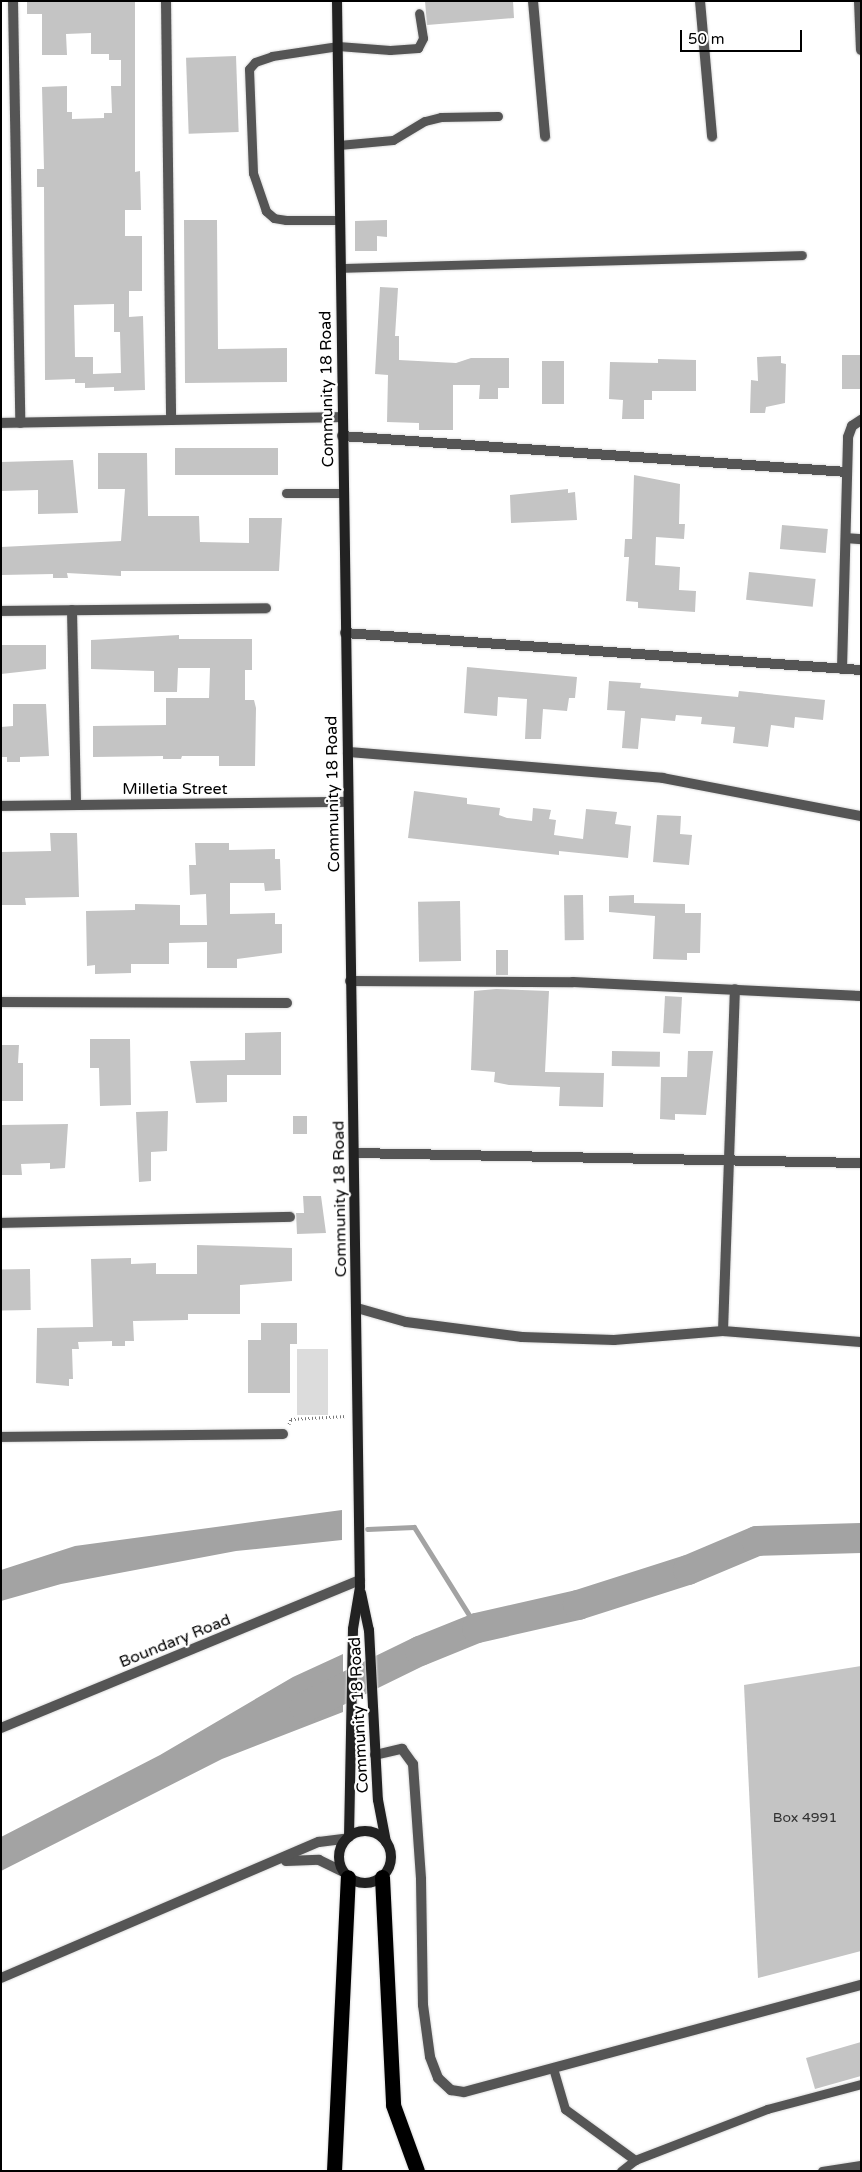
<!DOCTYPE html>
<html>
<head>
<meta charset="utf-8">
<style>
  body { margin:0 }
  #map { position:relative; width:862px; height:2172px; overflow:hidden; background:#fff; font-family:"Varela Round",sans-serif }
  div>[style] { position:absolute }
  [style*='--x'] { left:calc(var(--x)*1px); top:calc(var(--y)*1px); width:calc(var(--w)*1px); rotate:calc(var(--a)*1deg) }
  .green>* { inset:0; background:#dcdcdc; transform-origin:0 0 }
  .water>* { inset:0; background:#a3a3a3 }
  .stream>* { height:5px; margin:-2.5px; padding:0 2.5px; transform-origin:2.5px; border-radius:2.5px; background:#a3a3a3 }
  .river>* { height:30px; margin:-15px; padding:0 15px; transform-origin:15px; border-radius:15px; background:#a3a3a3 }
  .building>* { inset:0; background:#c4c4c4; transform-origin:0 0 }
  .path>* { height:3px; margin-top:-1.5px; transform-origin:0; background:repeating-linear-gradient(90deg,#777 0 1px,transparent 0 3.5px) }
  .roads { filter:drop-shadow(0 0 1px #dbdbdb) drop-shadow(0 0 1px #dbdbdb) }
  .service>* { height:9px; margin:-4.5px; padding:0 4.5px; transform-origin:4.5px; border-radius:4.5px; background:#555 }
  .minor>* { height:10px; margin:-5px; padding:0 5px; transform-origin:5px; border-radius:5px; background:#555 }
  .secondary>* { height:10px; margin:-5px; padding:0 5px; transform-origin:5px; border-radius:5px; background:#222 }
  .secondary>.ring { margin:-5px; padding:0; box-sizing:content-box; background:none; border:10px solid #222; border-radius:50% }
  .motorway>* { height:15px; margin:-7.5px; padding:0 7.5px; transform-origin:7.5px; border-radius:7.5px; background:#000 }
  span { translate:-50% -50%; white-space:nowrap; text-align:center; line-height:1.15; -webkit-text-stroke:4.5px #fff; paint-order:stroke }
  .number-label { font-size:14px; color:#313131 }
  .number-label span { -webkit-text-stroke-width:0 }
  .street-label { font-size:16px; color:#000 }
  .frame { position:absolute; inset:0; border:2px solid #000; pointer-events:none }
  .scale { position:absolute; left:680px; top:30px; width:122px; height:22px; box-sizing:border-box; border:2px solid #000; border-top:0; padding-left:6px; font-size:15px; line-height:18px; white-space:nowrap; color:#000; -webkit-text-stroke:4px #fff; paint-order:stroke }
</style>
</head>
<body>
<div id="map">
  <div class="green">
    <i style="left:297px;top:1349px;width:31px;height:66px"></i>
  </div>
  <div class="water">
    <i style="clip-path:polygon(342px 1510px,342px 1540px,236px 1551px,61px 1584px,1px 1601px,1px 1570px,75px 1546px)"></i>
    <i style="clip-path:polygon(343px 1654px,343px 1712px,222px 1759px,1px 1871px,1px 1837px,160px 1755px,293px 1677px)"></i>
  </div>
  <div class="stream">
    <i style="--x:367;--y:1529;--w:47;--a:-2.4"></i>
    <i style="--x:414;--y:1527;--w:119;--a:58"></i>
  </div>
  <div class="river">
    <i style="--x:305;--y:1707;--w:128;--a:-26"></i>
    <i style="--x:420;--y:1651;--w:61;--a:-22"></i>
    <i style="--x:477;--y:1628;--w:104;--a:-12.8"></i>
    <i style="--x:578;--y:1605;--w:115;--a:-17.7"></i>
    <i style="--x:688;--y:1570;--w:75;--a:-22.8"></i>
    <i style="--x:757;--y:1541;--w:104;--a:-1.7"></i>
  </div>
  <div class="building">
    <i style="clip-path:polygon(evenodd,27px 1px,135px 1px,135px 172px,140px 171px,141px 210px,125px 210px,125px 236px,142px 236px,142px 291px,129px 291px,129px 317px,143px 316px,145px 390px,114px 391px,114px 387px,85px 388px,85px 383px,75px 383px,75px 379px,45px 380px,44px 187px,37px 187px,37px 169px,44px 169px,42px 87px,67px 86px,67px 112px,72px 112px,72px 119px,104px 118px,104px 113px,112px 113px,111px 86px,121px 86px,121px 60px,109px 60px,109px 54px,91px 54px,91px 33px,66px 34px,67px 55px,42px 55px,42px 14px,27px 14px,27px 1px,114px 304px,114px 332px,120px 332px,121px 373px,93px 374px,93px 357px,75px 357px,74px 305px,114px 304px)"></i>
    <i style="clip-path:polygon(425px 1px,513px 1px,514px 18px,427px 25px)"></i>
    <i style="left:236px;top:56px;width:76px;height:50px;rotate:88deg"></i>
    <i style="clip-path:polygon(184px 220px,217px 220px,218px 349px,287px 348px,287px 382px,185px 383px)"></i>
    <i style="clip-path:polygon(387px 220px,387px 237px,377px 236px,377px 251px,355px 251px,355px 221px)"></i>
    <i style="clip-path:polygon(380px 287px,398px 288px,395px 336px,399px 336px,399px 360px,456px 363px,471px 358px,509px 358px,509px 388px,498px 388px,498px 399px,479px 399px,480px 385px,453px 385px,453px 430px,419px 430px,419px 423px,387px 422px,388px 375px,375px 374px)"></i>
    <i style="left:842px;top:355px;width:19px;height:34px"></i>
    <i style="clip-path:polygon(781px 356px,781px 363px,786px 364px,785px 403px,766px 407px,765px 413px,750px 413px,751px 380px,758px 381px,757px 357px)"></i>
    <i style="clip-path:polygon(658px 359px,696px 360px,696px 391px,652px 391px,652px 400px,644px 400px,644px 419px,622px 419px,623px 400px,609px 399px,610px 362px,658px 363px)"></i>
    <i style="left:542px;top:361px;width:22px;height:43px"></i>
    <i style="left:175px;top:448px;width:103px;height:27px"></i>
    <i style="clip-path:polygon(98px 453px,147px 453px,148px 516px,199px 516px,200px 542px,249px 543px,249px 518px,282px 518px,279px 571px,121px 571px,121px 576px,67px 573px,68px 578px,53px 578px,53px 574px,1px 575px,1px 547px,121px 541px,125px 489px,98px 489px)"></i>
    <i style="clip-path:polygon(73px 460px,78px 513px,38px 514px,38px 490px,1px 491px,1px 462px)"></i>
    <i style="clip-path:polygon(634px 475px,680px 484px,679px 524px,685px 524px,684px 539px,656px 537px,655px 565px,680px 567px,679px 590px,696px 591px,695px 612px,638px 608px,638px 602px,626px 601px,629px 557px,624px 557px,625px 539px,632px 539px)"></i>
    <i style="clip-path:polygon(568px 489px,568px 493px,575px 492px,577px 520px,511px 523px,510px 495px)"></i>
    <i style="left:782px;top:525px;width:46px;height:24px;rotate:5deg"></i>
    <i style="left:749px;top:572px;width:67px;height:28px;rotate:6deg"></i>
    <i style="clip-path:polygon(179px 635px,179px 639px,252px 639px,252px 670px,245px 670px,245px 700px,254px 700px,256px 708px,255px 766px,219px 766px,219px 756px,182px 756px,181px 759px,163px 759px,163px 756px,93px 757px,93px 726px,166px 725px,166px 698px,209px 698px,210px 668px,178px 668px,177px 692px,154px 692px,154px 671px,91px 669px,91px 640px)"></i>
    <i style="clip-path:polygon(1px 645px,46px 645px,46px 669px,1px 674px)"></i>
    <i style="clip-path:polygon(467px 667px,577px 677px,575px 698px,569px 698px,567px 711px,543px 709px,541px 739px,525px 739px,527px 699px,498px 697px,497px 716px,464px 713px)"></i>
    <i style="clip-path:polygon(609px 681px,641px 683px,640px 688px,738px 697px,739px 691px,825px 700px,823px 720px,795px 717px,794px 728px,771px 725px,768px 747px,733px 743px,735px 727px,701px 724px,702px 717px,676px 715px,675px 721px,641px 718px,638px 749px,622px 748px,625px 711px,607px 710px)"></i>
    <i style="clip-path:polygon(13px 704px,46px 704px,49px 756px,20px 757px,20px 762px,7px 762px,7px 757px,1px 757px,1px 727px,13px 726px)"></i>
    <i style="clip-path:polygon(414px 791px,467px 798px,467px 804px,500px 808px,499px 815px,507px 818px,532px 821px,533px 808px,551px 810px,549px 819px,556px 820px,554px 835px,583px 839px,586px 809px,617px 812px,615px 824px,631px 826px,628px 858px,559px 851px,559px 855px,408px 838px)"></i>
    <i style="clip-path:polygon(657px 815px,681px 816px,680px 834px,692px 835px,689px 865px,653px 862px)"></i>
    <i style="clip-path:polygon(50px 833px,77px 833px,79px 897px,25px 898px,26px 905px,1px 905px,1px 852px,51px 851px)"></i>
    <i style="clip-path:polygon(195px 843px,229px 843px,229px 850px,275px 849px,275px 859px,280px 859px,281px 890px,265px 891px,264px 883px,230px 883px,230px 914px,275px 913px,275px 924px,282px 924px,282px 953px,237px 959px,237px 968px,207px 968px,207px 942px,169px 943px,169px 964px,131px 964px,131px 973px,95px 974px,95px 965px,87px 966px,86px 911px,135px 910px,135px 904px,180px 905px,180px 925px,207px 925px,206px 894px,190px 895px,189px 865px,196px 865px)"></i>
    <i style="left:583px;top:895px;width:45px;height:19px;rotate:89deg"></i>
    <i style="clip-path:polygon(634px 895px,634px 903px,685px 904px,685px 913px,701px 913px,700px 953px,687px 953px,687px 960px,653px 959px,655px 916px,609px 912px,609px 896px)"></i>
    <i style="left:460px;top:901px;width:60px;height:42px;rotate:89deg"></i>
    <i style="left:496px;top:950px;width:12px;height:25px"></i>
    <i style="clip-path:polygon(496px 989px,549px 991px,545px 1072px,604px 1073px,603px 1107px,559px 1106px,560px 1087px,509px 1085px,494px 1082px,495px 1072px,471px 1070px,474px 991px)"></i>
    <i style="left:665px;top:996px;width:17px;height:37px;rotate:3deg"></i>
    <i style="clip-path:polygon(281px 1032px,281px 1075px,227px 1075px,227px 1102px,196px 1103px,190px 1061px,245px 1060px,245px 1033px)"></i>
    <i style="clip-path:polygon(90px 1039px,130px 1039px,131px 1105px,100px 1106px,99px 1068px,90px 1068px)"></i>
    <i style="clip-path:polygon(1px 1045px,19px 1045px,18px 1063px,23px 1063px,23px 1101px,1px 1101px)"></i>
    <i style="left:612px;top:1051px;width:48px;height:15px;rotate:1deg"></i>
    <i style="clip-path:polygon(688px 1051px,713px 1051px,706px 1115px,675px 1114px,675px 1120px,660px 1119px,661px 1077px,687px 1077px)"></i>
    <i style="clip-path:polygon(168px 1111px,167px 1151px,151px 1152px,151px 1181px,139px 1182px,136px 1112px)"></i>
    <i style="left:293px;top:1116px;width:14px;height:18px"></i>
    <i style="clip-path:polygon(68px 1124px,65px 1168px,50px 1169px,50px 1163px,21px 1164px,22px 1175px,1px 1175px,1px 1125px)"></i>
    <i style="clip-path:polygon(303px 1196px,321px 1196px,326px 1233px,297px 1234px,296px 1213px,304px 1213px)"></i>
    <i style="clip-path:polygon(197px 1245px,292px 1248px,292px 1281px,240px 1285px,240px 1314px,188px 1314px,188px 1320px,133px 1321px,134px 1341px,125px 1341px,125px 1346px,112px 1346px,112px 1341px,78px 1342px,79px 1349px,72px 1349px,73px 1379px,69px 1379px,69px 1386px,36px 1383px,37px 1328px,93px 1327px,91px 1259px,131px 1258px,131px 1264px,156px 1263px,156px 1274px,197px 1274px)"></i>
    <i style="left:30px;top:1269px;width:41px;height:29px;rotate:89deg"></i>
    <i style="clip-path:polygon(261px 1323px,297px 1323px,297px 1344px,290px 1344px,290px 1393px,248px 1393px,248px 1340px,261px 1340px)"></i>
    <i style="clip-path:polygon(861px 1666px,861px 1951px,758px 1978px,744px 1685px)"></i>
    <i style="clip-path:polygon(861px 2042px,861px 2076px,815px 2089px,806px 2058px)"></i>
  </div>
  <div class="path">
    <i style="--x:289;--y:1424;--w:5;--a:-68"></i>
    <i style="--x:291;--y:1419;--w:56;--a:-3.1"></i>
  </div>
  <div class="roads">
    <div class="service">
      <i style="--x:339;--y:145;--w:54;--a:-5.3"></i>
      <i style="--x:393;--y:140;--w:37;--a:-31"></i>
      <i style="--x:425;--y:121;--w:16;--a:-14"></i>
      <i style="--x:441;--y:117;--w:57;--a:-1"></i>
      <i style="--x:340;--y:220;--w:54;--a:180"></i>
      <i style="--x:286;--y:220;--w:12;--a:-171"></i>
      <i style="--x:274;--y:218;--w:11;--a:-139"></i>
      <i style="--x:266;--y:211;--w:40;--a:-108.9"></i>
      <i style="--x:253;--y:173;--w:104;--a:-92.2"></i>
      <i style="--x:249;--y:69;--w:9;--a:-49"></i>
      <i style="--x:255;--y:62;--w:18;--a:-19"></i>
      <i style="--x:272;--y:56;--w:67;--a:-8.6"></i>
      <i style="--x:338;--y:46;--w:52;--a:4.4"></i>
      <i style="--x:390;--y:50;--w:28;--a:-4"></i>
      <i style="--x:418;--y:48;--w:11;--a:-63"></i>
      <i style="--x:423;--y:38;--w:25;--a:-99"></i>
      <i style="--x:340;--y:268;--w:462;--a:-1.6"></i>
      <i style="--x:286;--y:493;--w:57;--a:0"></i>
      <i style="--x:553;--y:2068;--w:43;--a:73.7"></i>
      <i style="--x:565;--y:2109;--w:87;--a:36.1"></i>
      <i style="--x:621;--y:2171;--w:18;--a:-38"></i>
      <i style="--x:635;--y:2160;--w:142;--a:-21.1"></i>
      <i style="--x:767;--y:2109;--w:97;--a:-14.9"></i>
      <i style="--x:822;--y:2171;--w:39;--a:-9"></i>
    </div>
    <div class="minor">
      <i style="--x:13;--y:1;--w:422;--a:89"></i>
      <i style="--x:166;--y:1;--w:419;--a:89.3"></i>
      <i style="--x:533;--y:1;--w:136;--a:84.9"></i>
      <i style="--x:700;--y:1;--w:136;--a:84.9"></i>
      <i style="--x:859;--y:1;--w:49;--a:87.7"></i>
      <i style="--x:1;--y:423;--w:341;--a:-1"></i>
      <i style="--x:342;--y:436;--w:506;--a:4.08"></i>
      <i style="--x:846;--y:538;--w:15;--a:4"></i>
      <i style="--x:72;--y:610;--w:195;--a:88.8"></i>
      <i style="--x:1;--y:611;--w:265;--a:-0.6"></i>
      <i style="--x:345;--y:633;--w:517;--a:4.1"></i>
      <i style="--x:842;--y:669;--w:232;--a:-88.5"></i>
      <i style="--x:848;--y:437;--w:12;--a:-70"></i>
      <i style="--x:852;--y:426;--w:11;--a:-34"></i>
      <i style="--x:348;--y:752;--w:316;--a:4.7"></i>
      <i style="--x:663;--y:778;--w:202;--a:10.9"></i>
      <i style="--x:1;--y:806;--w:347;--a:-0.7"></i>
      <i style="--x:350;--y:981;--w:223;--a:0.3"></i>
      <i style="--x:573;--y:982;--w:288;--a:2.8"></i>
      <i style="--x:1;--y:1002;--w:286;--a:0.2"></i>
      <i style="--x:354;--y:1153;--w:507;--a:1.13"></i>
      <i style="--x:1;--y:1223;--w:289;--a:-1.2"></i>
      <i style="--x:357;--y:1308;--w:51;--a:15.9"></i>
      <i style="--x:406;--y:1322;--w:117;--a:7.4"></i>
      <i style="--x:522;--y:1337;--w:92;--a:1.9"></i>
      <i style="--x:614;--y:1340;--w:109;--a:-4.7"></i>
      <i style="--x:723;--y:1331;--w:138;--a:4.6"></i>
      <i style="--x:723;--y:1331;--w:342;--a:-88"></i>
      <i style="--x:1;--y:1437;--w:282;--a:-0.6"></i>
      <i style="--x:1;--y:1728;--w:388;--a:-22.4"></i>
      <i style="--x:375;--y:1755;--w:28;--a:-13"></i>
      <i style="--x:402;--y:1749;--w:19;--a:54"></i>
      <i style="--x:413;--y:1764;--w:115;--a:86"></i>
      <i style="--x:421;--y:1879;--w:126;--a:89.1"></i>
      <i style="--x:423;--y:2005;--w:52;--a:82.3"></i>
      <i style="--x:430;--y:2057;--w:22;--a:69"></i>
      <i style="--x:438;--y:2078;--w:18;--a:43"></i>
      <i style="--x:451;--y:2090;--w:13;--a:9"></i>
      <i style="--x:464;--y:2092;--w:411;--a:-15.1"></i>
      <i style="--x:286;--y:1861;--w:33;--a:-2"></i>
      <i style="--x:319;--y:1860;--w:28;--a:26"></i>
      <i style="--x:1;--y:1978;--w:346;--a:-23.2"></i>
      <i style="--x:319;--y:1842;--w:26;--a:-7"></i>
    </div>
    <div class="secondary">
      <i style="--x:337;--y:1;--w:1586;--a:89.17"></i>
      <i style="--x:360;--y:1587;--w:43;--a:99.5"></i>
      <i style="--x:353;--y:1629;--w:208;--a:91.1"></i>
      <i style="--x:361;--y:1593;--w:38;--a:78"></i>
      <i style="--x:369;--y:1630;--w:170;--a:87"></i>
      <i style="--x:378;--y:1800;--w:43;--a:79.2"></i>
      <i class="ring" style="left:339px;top:1831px;width:42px;height:42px"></i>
    </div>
    <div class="motorway">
      <i style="--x:382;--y:1877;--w:228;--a:87.2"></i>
      <i style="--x:393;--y:2105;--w:70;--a:70"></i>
      <i style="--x:334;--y:2171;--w:294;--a:-87.3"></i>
    </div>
  </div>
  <div class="number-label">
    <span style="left:805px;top:1818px">Box 4991</span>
  </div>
  <div class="street-label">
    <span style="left:327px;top:389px;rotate:-91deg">Community 18 Road</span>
    <span style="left:175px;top:789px">Milletia Street</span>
    <span style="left:333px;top:794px;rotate:-91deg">Community 18 Road</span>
    <span style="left:340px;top:1199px;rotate:-91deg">Community 18 Road</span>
    <span style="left:175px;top:1641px;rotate:-22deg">Boundary Road</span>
    <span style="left:359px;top:1715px;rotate:-93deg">Community 18 Road</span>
  </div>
  <div class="frame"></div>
  <div class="scale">50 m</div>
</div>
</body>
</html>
